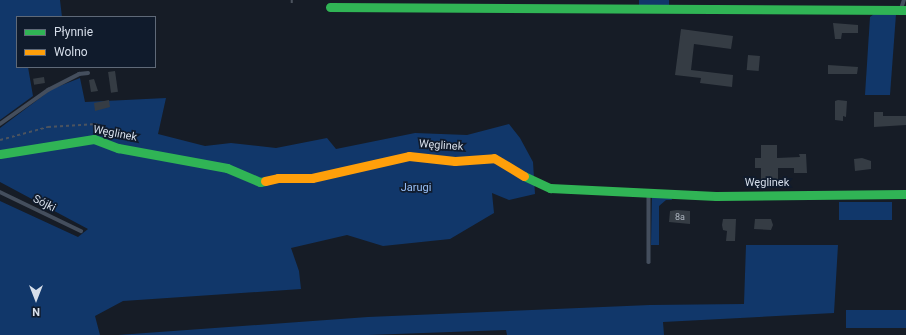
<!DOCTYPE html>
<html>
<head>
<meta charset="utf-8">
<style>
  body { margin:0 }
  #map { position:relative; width:906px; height:335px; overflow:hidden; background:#161c26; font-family:Roboto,sans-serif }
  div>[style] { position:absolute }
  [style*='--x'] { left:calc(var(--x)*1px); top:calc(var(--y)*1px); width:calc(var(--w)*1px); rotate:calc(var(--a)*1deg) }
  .green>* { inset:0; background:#11376a; transform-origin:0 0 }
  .building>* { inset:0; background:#353c44; transform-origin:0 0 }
  .path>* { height:1.5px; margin-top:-0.75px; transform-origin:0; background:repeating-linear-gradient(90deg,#4c535e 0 3px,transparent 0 6px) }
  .lane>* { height:3.5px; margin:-1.75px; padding:0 1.75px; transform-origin:1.75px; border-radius:1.75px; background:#444e5d }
  .fast>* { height:9px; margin:-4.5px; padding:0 4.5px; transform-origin:4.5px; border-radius:4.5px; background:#30b455 }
  .slow>* { height:9px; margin:-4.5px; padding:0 4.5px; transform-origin:4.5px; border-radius:4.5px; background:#ff9f0a }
  span { translate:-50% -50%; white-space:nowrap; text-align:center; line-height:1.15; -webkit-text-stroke:3.5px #101b2c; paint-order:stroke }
  .number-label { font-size:9px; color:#aeb6c0 }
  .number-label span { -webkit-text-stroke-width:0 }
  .street-label { font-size:11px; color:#d6deea }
  .park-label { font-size:11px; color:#99c1f9 }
  .legend { position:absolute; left:16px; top:16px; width:140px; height:52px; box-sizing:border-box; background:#101b2c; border:1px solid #5f6978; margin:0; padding:5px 7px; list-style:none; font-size:12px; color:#d6deea }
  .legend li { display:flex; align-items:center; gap:8px; height:20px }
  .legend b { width:20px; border:1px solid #5f6978 }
  .north { position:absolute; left:16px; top:279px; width:40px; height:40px; -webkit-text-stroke:3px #101b2c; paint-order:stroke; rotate:180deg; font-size:11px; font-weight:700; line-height:16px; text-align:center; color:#d6deea }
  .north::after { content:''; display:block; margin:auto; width:14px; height:18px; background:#d6deea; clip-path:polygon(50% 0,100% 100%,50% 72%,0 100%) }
</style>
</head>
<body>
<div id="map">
  <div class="green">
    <i style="clip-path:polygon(0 0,60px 0,62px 17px,17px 17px,17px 67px,28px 67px,33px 96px,0 120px)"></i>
    <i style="clip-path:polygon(639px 0,669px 0,669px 8px,639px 6px)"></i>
    <i style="clip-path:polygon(874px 14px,896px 14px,890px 95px,865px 95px,870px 17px)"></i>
    <i style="clip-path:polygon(80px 78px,85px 102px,166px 98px,158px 134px,205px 146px,231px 143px,276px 148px,327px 138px,336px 149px,415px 133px,467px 135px,509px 124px,520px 138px,533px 162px,535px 194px,509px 200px,492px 193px,494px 213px,450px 239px,383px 246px,347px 235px,291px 248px,299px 271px,301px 289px,123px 301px,95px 316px,100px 335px,0 335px,0 197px,0 201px,78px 237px,88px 229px,0 182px,0 128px,52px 89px)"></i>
    <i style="clip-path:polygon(652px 195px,671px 196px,672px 200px,666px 200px,659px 206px,659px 245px,651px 245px)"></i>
    <i style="left:892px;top:202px;width:18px;height:53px;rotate:90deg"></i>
    <i style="clip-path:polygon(746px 245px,838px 245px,834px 313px,663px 322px,664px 335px,507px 335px,506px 330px,368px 335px,118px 335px,368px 317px,650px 305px,744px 304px)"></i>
    <i style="left:906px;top:310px;width:18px;height:60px;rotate:90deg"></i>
  </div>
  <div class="building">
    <i style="clip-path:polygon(833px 23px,858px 25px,858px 33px,842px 33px,841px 39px,835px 39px)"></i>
    <i style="clip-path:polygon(681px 29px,733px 36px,731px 49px,694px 44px,691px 70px,733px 75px,732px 87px,700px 83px,701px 78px,675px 75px)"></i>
    <i style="left:748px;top:55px;width:12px;height:15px;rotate:5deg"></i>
    <i style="clip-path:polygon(828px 65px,858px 67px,857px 74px,828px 74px)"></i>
    <i style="left:115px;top:71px;width:21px;height:7px;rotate:82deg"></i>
    <i style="left:44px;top:77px;width:6px;height:11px;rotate:81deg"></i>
    <i style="clip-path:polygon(94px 79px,98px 91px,91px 92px,89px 80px)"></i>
    <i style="clip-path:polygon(109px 100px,110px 107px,95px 111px,94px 103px)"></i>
    <i style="clip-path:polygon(838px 100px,847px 101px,846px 117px,843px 116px,843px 121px,835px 120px,835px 101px)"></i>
    <i style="clip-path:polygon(874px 112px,883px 112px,883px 116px,906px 116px,906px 125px,874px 127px)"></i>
    <i style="clip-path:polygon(761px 145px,777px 145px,777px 158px,800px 157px,799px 154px,806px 154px,807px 173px,794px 173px,794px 168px,778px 168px,778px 180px,761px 180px,761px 168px,755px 168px,755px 158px,761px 158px)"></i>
    <i style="clip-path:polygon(862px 158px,871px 161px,871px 169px,855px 171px,854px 159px)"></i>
    <i style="clip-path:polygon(677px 210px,690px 211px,690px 224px,669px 222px,670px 211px)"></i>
    <i style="clip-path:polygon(723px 219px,736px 219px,735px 241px,726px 241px,727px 231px,723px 230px,722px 225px)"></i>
    <i style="clip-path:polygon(755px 219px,771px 219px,773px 225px,771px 230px,754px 229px)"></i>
  </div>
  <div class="path">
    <i style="--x:292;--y:0;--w:6;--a:90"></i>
    <i style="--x:0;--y:140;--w:50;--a:-15.2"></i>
    <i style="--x:48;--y:127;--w:49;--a:-3.5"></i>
  </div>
  <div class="lane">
    <i style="--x:901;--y:9;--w:9;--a:-72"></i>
    <i style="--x:0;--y:124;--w:59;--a:-35.3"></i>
    <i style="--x:48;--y:90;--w:35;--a:-27"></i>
    <i style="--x:79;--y:74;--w:9;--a:-6"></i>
    <i style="--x:0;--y:192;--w:90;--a:25.7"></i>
    <i style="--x:649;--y:195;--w:67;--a:90"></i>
  </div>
  <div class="fast">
    <i style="--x:330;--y:7;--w:576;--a:0.3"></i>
    <i style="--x:0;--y:154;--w:95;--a:-9.1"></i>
    <i style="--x:94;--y:139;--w:26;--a:21"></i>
    <i style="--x:118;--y:148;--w:111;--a:10.4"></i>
    <i style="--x:227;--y:168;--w:36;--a:23"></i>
    <i style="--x:260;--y:182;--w:5;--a:-11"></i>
    <i style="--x:524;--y:176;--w:29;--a:25"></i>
    <i style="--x:550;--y:188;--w:166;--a:2.8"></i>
    <i style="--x:716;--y:196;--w:190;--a:-0.6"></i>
  </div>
  <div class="slow">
    <i style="--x:265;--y:181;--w:13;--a:-13"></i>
    <i style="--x:278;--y:178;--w:34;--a:0"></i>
    <i style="--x:312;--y:178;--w:99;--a:-12.8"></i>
    <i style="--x:409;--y:156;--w:46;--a:6.2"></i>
    <i style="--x:455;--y:161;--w:39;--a:-4"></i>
    <i style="--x:494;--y:158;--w:35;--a:31"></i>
  </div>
  <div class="number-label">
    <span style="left:680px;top:217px">8a</span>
  </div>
  <div class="street-label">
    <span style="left:115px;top:134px;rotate:11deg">Węglinek</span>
    <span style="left:441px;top:146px;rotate:4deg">Węglinek</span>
    <span style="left:767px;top:183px">Węglinek</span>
    <span style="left:44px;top:204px;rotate:27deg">Sójki</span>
  </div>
  <div class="park-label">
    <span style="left:416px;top:188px">Jarugi</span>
  </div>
  <ul class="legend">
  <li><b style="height:5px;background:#30b455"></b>Płynnie</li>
  <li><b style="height:5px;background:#ff9f0a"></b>Wolno</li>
  </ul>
  <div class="north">N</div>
</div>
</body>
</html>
